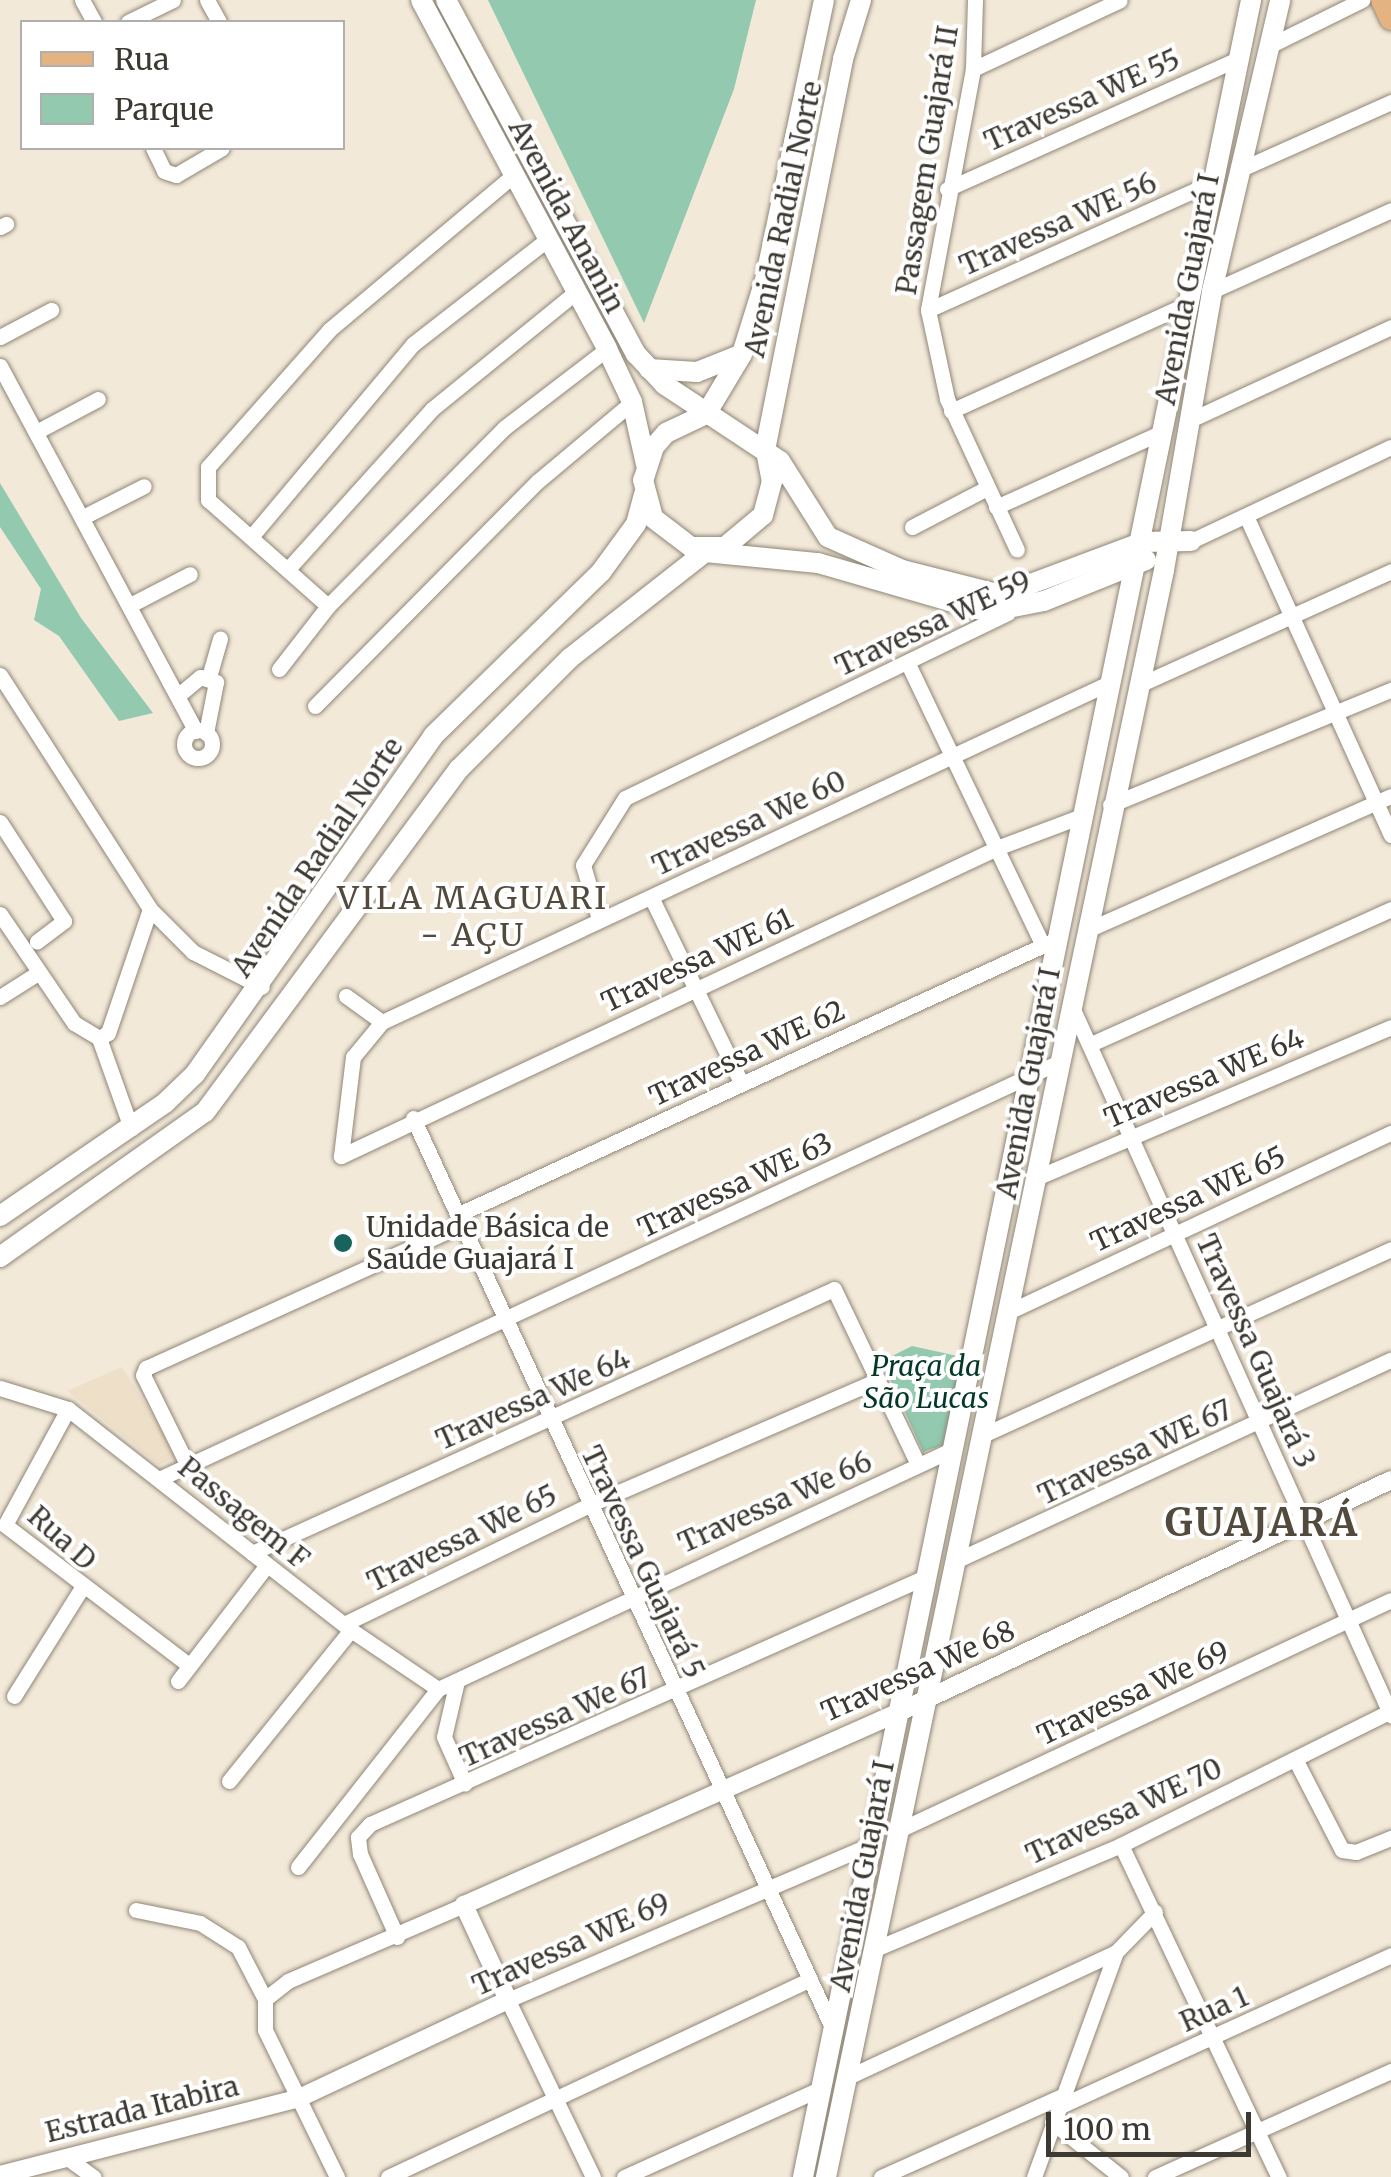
<!DOCTYPE html>
<html>
<head>
<meta charset="utf-8">
<style>
  body { margin:0 }
  #map { position:relative; width:1391px; height:2177px; overflow:hidden; background:#f3e9d9; font-family:Merriweather,serif }
  div>[style] { position:absolute }
  [style*='--x'] { left:calc(var(--x)*1px); top:calc(var(--y)*1px); width:calc(var(--w)*1px); rotate:calc(var(--a)*1deg) }
  .built>* { inset:0; background:#eddfc8 }
  .green>* { inset:0; background:#92c9af }
  .roads { filter:drop-shadow(0 0 2px #8f8677) drop-shadow(0 0 2px #8f8677) }
  .minor>* { height:15px; margin:-7.5px; padding:0 7.5px; transform-origin:7.5px; border-radius:7.5px; background:#fff }
  .minor>.ring { margin:-7.5px; padding:0; box-sizing:content-box; background:none; border:15px solid #fff; border-radius:50% }
  .tertiary>* { height:18px; margin:-9px; padding:0 9px; transform-origin:9px; border-radius:9px; background:#fff }
  .secondary>* { height:20px; margin:-10px; padding:0 10px; transform-origin:10px; border-radius:10px; background:#fff }
  .primary>* { height:22px; margin:-11px; padding:0 11px; transform-origin:11px; border-radius:11px; background:#e3b482 }
  .dots>* { width:28px; height:28px; translate:-50% -50%; box-sizing:border-box; border:5px solid #fff; border-radius:50% }
  span { translate:-50% -50%; white-space:nowrap; text-align:center; line-height:1.15; -webkit-text-stroke:8px #fff; paint-order:stroke }
  .street-label { font-size:28px; color:#3c3832 }
  .poi-label { font-size:28px; color:#3c3832 }
  .left { translate:0 -50%; text-align:left }
  .park-label { font-size:28px; color:#033826; font-style:italic }
  .quarter-label { font-size:32px; color:#524a3c; letter-spacing:2.5px }
  .district-label { font-size:38px; color:#524a3c; font-weight:700; letter-spacing:2.5px }
  .legend { position:absolute; left:20px; top:20px; width:325px; height:130px; box-sizing:border-box; background:#fff; border:2px solid #b1afad; margin:0; padding:12px 18px; list-style:none; font-size:30px; color:#3c3832 }
  .legend li { display:flex; align-items:center; gap:20px; height:50px }
  .legend b { width:50px; border:2px solid #b1afad }
  .scale { position:absolute; left:1046px; top:2112px; width:205px; height:45px; box-sizing:border-box; border:5px solid #3c3832; border-top:0; padding-left:12px; font-size:30px; line-height:35px; white-space:nowrap; color:#3c3832; -webkit-text-stroke:8px #fff; paint-order:stroke }
</style>
</head>
<body>
<div id="map">
  <div class="built">
    <i style="clip-path:polygon(122px 1367px,178px 1456px,159px 1465px,67px 1391px)"></i>
  </div>
  <div class="green">
    <i style="clip-path:polygon(488px 0,756px 0,734px 89px,644px 323px)"></i>
    <i style="clip-path:polygon(0 483px,81px 618px,153px 713px,119px 721px,59px 636px,34px 620px,41px 589px,0 527px)"></i>
    <i style="clip-path:polygon(912px 1346px,962px 1357px,946px 1444px,923px 1452px,882px 1361px)"></i>
  </div>
  <div class="roads">
    <div class="minor">
      <i style="--x:82;--y:0;--w:25;--a:61"></i>
      <i style="--x:207;--y:0;--w:25;--a:61"></i>
      <i style="--x:975;--y:0;--w:69;--a:91.7"></i>
      <i style="--x:973;--y:69;--w:245;--a:100.6"></i>
      <i style="--x:928;--y:310;--w:91;--a:77.9"></i>
      <i style="--x:947;--y:399;--w:166;--a:65.1"></i>
      <i style="--x:128;--y:22;--w:50;--a:-26.1"></i>
      <i style="--x:1271;--y:45;--w:102;--a:-26.3"></i>
      <i style="--x:973;--y:69;--w:162;--a:-25.1"></i>
      <i style="--x:153;--y:148;--w:25;--a:64"></i>
      <i style="--x:164;--y:171;--w:13;--a:18"></i>
      <i style="--x:176;--y:175;--w:53;--a:-30.4"></i>
      <i style="--x:1239;--y:170;--w:167;--a:-24.1"></i>
      <i style="--x:947;--y:189;--w:319;--a:-24.1"></i>
      <i style="--x:0;--y:227;--w:7;--a:-27"></i>
      <i style="--x:1212;--y:291;--w:196;--a:-24.3"></i>
      <i style="--x:928;--y:310;--w:308;--a:-24.2"></i>
      <i style="--x:0;--y:337;--w:58;--a:-27.9"></i>
      <i style="--x:0;--y:366;--w:414;--a:61.8"></i>
      <i style="--x:951;--y:411;--w:257;--a:-24.4"></i>
      <i style="--x:1188;--y:421;--w:224;--a:-24.8"></i>
      <i style="--x:36;--y:432;--w:70;--a:-28"></i>
      <i style="--x:996;--y:507;--w:178;--a:-24.3"></i>
      <i style="--x:83;--y:517;--w:68;--a:-26.9"></i>
      <i style="--x:1247;--y:518;--w:348;--a:65.6"></i>
      <i style="--x:912;--y:527;--w:85;--a:-27.5"></i>
      <i style="--x:251;--y:537;--w:252;--a:-50"></i>
      <i style="--x:413;--y:344;--w:171;--a:-37.9"></i>
      <i style="--x:1191;--y:541;--w:221;--a:-25.2"></i>
      <i style="--x:288;--y:569;--w:215;--a:-48"></i>
      <i style="--x:432;--y:409;--w:186;--a:-39.1"></i>
      <i style="--x:132;--y:604;--w:65;--a:-27.3"></i>
      <i style="--x:328;--y:606;--w:160;--a:-138.5"></i>
      <i style="--x:208;--y:500;--w:33;--a:-90"></i>
      <i style="--x:208;--y:467;--w:183;--a:-48.5"></i>
      <i style="--x:329;--y:330;--w:241;--a:-40"></i>
      <i style="--x:909;--y:666;--w:310;--a:64.4"></i>
      <i style="--x:279;--y:669;--w:80;--a:-52.1"></i>
      <i style="--x:328;--y:606;--w:250;--a:-45.3"></i>
      <i style="--x:504;--y:428;--w:130;--a:-37.5"></i>
      <i style="--x:0;--y:675;--w:278;--a:57.3"></i>
      <i style="--x:150;--y:909;--w:61;--a:45"></i>
      <i style="--x:193;--y:952;--w:77;--a:26.9"></i>
      <i style="--x:209;--y:677;--w:40;--a:-74"></i>
      <i style="--x:1139;--y:685;--w:277;--a:-24.3"></i>
      <i style="--x:181;--y:693;--w:25;--a:-40"></i>
      <i style="--x:200;--y:677;--w:17;--a:17"></i>
      <i style="--x:216;--y:682;--w:52;--a:101.1"></i>
      <i style="--x:315;--y:706;--w:317;--a:-45.3"></i>
      <i style="--x:538;--y:481;--w:123;--a:-40"></i>
      <i class="ring" style="left:184px;top:730px;width:13px;height:13px"></i>
      <i style="--x:1110;--y:805;--w:304;--a:-22.3"></i>
      <i style="--x:1079;--y:817;--w:88;--a:159.3"></i>
      <i style="--x:997;--y:848;--w:725;--a:154.85"></i>
      <i style="--x:341;--y:1156;--w:100;--a:-83.1"></i>
      <i style="--x:353;--y:1057;--w:45;--a:-50.4"></i>
      <i style="--x:382;--y:1022;--w:800;--a:-25"></i>
      <i style="--x:0;--y:822;--w:118;--a:57.1"></i>
      <i style="--x:64;--y:921;--w:34;--a:143"></i>
      <i style="--x:651;--y:897;--w:206;--a:64.1"></i>
      <i style="--x:0;--y:914;--w:132;--a:55.8"></i>
      <i style="--x:74;--y:1023;--w:29;--a:31"></i>
      <i style="--x:599;--y:919;--w:56;--a:-106.5"></i>
      <i style="--x:583;--y:865;--w:79;--a:-57.9"></i>
      <i style="--x:625;--y:798;--w:425;--a:-25.8"></i>
      <i style="--x:1087;--y:930;--w:332;--a:-23.8"></i>
      <i style="--x:346;--y:996;--w:44;--a:35.8"></i>
      <i style="--x:0;--y:997;--w:45;--a:-32.3"></i>
      <i style="--x:1072;--y:1007;--w:777;--a:65.75"></i>
      <i style="--x:99;--y:1038;--w:10;--a:-29"></i>
      <i style="--x:108;--y:1033;--w:131;--a:-71.3"></i>
      <i style="--x:99;--y:1038;--w:96;--a:70.4"></i>
      <i style="--x:1091;--y:1044;--w:329;--a:-24.2"></i>
      <i style="--x:413;--y:1118;--w:999;--a:65.26"></i>
      <i style="--x:1038;--y:1177;--w:384;--a:-23"></i>
      <i style="--x:459;--y:1214;--w:658;--a:-24.7"></i>
      <i style="--x:1006;--y:1313;--w:425;--a:-25.1"></i>
      <i style="--x:0;--y:1388;--w:71;--a:17.2"></i>
      <i style="--x:68;--y:1409;--w:359;--a:38"></i>
      <i style="--x:351;--y:1630;--w:105;--a:34.1"></i>
      <i style="--x:68;--y:1409;--w:132;--a:118.5"></i>
      <i style="--x:5;--y:1525;--w:231;--a:37.3"></i>
      <i style="--x:983;--y:1435;--w:448;--a:-24.5"></i>
      <i style="--x:187;--y:1464;--w:99;--a:-116.3"></i>
      <i style="--x:143;--y:1375;--w:8;--a:-67"></i>
      <i style="--x:146;--y:1368;--w:348;--a:-24.4"></i>
      <i style="--x:161;--y:1478;--w:987;--a:-24.85"></i>
      <i style="--x:252;--y:1553;--w:639;--a:-24.4"></i>
      <i style="--x:834;--y:1289;--w:194;--a:64.4"></i>
      <i style="--x:953;--y:1562;--w:482;--a:-24.8"></i>
      <i style="--x:344;--y:1624;--w:272;--a:-25.9"></i>
      <i style="--x:589;--y:1505;--w:315;--a:-23.4"></i>
      <i style="--x:178;--y:1681;--w:146;--a:-52.5"></i>
      <i style="--x:457;--y:1681;--w:57;--a:103.1"></i>
      <i style="--x:444;--y:1737;--w:51;--a:65.9"></i>
      <i style="--x:14;--y:1696;--w:126;--a:-57.9"></i>
      <i style="--x:1295;--y:1759;--w:102;--a:62.7"></i>
      <i style="--x:1342;--y:1850;--w:14;--a:8"></i>
      <i style="--x:1356;--y:1852;--w:38;--a:-22"></i>
      <i style="--x:229;--y:1781;--w:194;--a:-51.1"></i>
      <i style="--x:897;--y:1831;--w:545;--a:-25.06"></i>
      <i style="--x:1121;--y:1845;--w:368;--a:64.6"></i>
      <i style="--x:298;--y:1867;--w:226;--a:-51.8"></i>
      <i style="--x:438;--y:1689;--w:566;--a:-24.98"></i>
      <i style="--x:136;--y:1910;--w:65;--a:11.5"></i>
      <i style="--x:200;--y:1923;--w:45;--a:32.3"></i>
      <i style="--x:238;--y:1947;--w:59;--a:62.6"></i>
      <i style="--x:265;--y:1999;--w:31;--a:90"></i>
      <i style="--x:265;--y:2030;--w:164;--a:63.9"></i>
      <i style="--x:397;--y:1937;--w:91;--a:-114"></i>
      <i style="--x:360;--y:1854;--w:17;--a:-97"></i>
      <i style="--x:358;--y:1837;--w:18;--a:-47"></i>
      <i style="--x:370;--y:1824;--w:605;--a:-23.98"></i>
      <i style="--x:875;--y:1949;--w:267;--a:-22.9"></i>
      <i style="--x:1121;--y:1845;--w:301;--a:-26.4"></i>
      <i style="--x:265;--y:1999;--w:29;--a:-38"></i>
      <i style="--x:288;--y:1981;--w:192;--a:-23.4"></i>
      <i style="--x:850;--y:2076;--w:293;--a:-25"></i>
      <i style="--x:1058;--y:2107;--w:366;--a:-24.5"></i>
      <i style="--x:1052;--y:2122;--w:88;--a:38.6"></i>
      <i style="--x:66;--y:2157;--w:34;--a:36"></i>
      <i style="--x:388;--y:2177;--w:465;--a:-25.1"></i>
      <i style="--x:593;--y:2177;--w:196;--a:-115.7"></i>
      <i style="--x:508;--y:2000;--w:392;--a:-23.2"></i>
      <i style="--x:624;--y:2177;--w:213;--a:-24.2"></i>
      <i style="--x:881;--y:2177;--w:198;--a:-24.1"></i>
      <i style="--x:1034;--y:2177;--w:239;--a:-70"></i>
      <i style="--x:1116;--y:1952;--w:56;--a:-45.7"></i>
      <i style="--x:1155;--y:2177;--w:259;--a:-24.2"></i>
    </div>
    <div class="tertiary">
      <i style="--x:0;--y:2175;--w:309;--a:-14.4"></i>
      <i style="--x:299;--y:2098;--w:231;--a:-25.1"></i>
      <i style="--x:508;--y:2000;--w:105;--a:-114.9"></i>
      <i style="--x:464;--y:1905;--w:474;--a:-23.9"></i>
      <i style="--x:897;--y:1713;--w:546;--a:-25.25"></i>
    </div>
    <div class="secondary">
      <i style="--x:421;--y:0;--w:395;--a:61.9"></i>
      <i style="--x:607;--y:349;--w:59;--a:64.7"></i>
      <i style="--x:632;--y:402;--w:64;--a:77.3"></i>
      <i style="--x:446;--y:0;--w:402;--a:61.8"></i>
      <i style="--x:636;--y:354;--w:42;--a:46.9"></i>
      <i style="--x:665;--y:385;--w:138;--a:33.5"></i>
      <i style="--x:780;--y:461;--w:90;--a:57.7"></i>
      <i style="--x:828;--y:537;--w:81;--a:24"></i>
      <i style="--x:902;--y:570;--w:102;--a:14.2"></i>
      <i style="--x:1001;--y:595;--w:152;--a:-20.5"></i>
      <i style="--x:1143;--y:542;--w:48;--a:-1.2"></i>
      <i style="--x:649;--y:369;--w:48;--a:3.6"></i>
      <i style="--x:697;--y:372;--w:46;--a:-21.6"></i>
      <i style="--x:706;--y:414;--w:70;--a:-59"></i>
      <i style="--x:742;--y:354;--w:77;--a:-72.7"></i>
      <i style="--x:765;--y:280;--w:286;--a:-78.1"></i>
      <i style="--x:706;--y:414;--w:44;--a:154.6"></i>
      <i style="--x:666;--y:433;--w:18;--a:131"></i>
      <i style="--x:654;--y:447;--w:35;--a:108"></i>
      <i style="--x:643;--y:480;--w:39;--a:75"></i>
      <i style="--x:653;--y:518;--w:48;--a:37.3"></i>
      <i style="--x:691;--y:547;--w:34;--a:0"></i>
      <i style="--x:725;--y:547;--w:50;--a:-40.1"></i>
      <i style="--x:763;--y:515;--w:34;--a:-75"></i>
      <i style="--x:772;--y:482;--w:31;--a:-101"></i>
      <i style="--x:765;--y:450;--w:399;--a:-78.7"></i>
      <i style="--x:843;--y:59;--w:62;--a:-73"></i>
      <i style="--x:705;--y:552;--w:114;--a:5.6"></i>
      <i style="--x:818;--y:563;--w:177;--a:16.1"></i>
      <i style="--x:988;--y:612;--w:57;--a:-11.1"></i>
      <i style="--x:1044;--y:601;--w:110;--a:-21.9"></i>
      <i style="--x:0;--y:1216;--w:200;--a:-34.4"></i>
      <i style="--x:165;--y:1103;--w:42;--a:-44"></i>
      <i style="--x:195;--y:1074;--w:413;--a:-54.8"></i>
      <i style="--x:433;--y:736;--w:235;--a:-44.3"></i>
      <i style="--x:601;--y:572;--w:59;--a:-53.9"></i>
      <i style="--x:636;--y:524;--w:30;--a:-75"></i>
      <i style="--x:0;--y:1257;--w:251;--a:-35.3"></i>
      <i style="--x:205;--y:1112;--w:427;--a:-53.5"></i>
      <i style="--x:459;--y:769;--w:157;--a:-45"></i>
      <i style="--x:570;--y:658;--w:172;--a:-38.1"></i>
      <i style="--x:803;--y:2177;--w:2223;--a:-78.37"></i>
      <i style="--x:826;--y:2177;--w:1642;--a:-78.12"></i>
      <i style="--x:1164;--y:570;--w:283;--a:-80.2"></i>
      <i style="--x:1212;--y:291;--w:299;--a:-76.8"></i>
    </div>
    <div class="primary">
      <i style="--x:1382;--y:0;--w:21;--a:65"></i>
    </div>
  </div>
  <div class="dots">
    <i style="left:343px;top:1243px;background:#18645c"></i>
  </div>
  <div class="street-label">
    <span style="left:1082px;top:100px;rotate:-24deg">Travessa WE 55</span>
    <span style="left:927px;top:160px;rotate:-81deg">Passagem Guajará II</span>
    <span style="left:567px;top:216px;rotate:62deg">Avenida Ananin</span>
    <span style="left:783px;top:219px;rotate:-78deg">Avenida Radial Norte</span>
    <span style="left:1058px;top:224px;rotate:-24deg">Travessa WE 56</span>
    <span style="left:1187px;top:289px;rotate:-79deg">Avenida Guajará I</span>
    <span style="left:933px;top:623px;rotate:-25deg">Travessa WE 59</span>
    <span style="left:749px;top:823px;rotate:-25deg">Travessa We 60</span>
    <span style="left:317px;top:857px;rotate:-56deg">Avenida Radial Norte</span>
    <span style="left:697px;top:960px;rotate:-25deg">Travessa WE 61</span>
    <span style="left:747px;top:1053px;rotate:-25deg">Travessa WE 62</span>
    <span style="left:1204px;top:1078px;rotate:-23deg">Travessa WE 64</span>
    <span style="left:1028px;top:1083px;rotate:-79deg">Avenida Guajará I</span>
    <span style="left:735px;top:1185px;rotate:-25deg">Travessa WE 63</span>
    <span style="left:1188px;top:1199px;rotate:-25deg">Travessa WE 65</span>
    <span style="left:1256px;top:1351px;rotate:66deg">Travessa Guajará 3</span>
    <span style="left:533px;top:1399px;rotate:-24deg">Travessa We 64</span>
    <span style="left:1135px;top:1452px;rotate:-25deg">Travessa WE 67</span>
    <span style="left:775px;top:1502px;rotate:-24deg">Travessa We 66</span>
    <span style="left:244px;top:1513px;rotate:39deg">Passagem F</span>
    <span style="left:62px;top:1538px;rotate:42deg">Rua D</span>
    <span style="left:462px;top:1538px;rotate:-26deg">Travessa We 65</span>
    <span style="left:643px;top:1562px;rotate:65deg">Travessa Guajará 5</span>
    <span style="left:918px;top:1671px;rotate:-24deg">Travessa We 68</span>
    <span style="left:1133px;top:1693px;rotate:-25deg">Travessa We 69</span>
    <span style="left:555px;top:1717px;rotate:-24deg">Travessa We 67</span>
    <span style="left:1124px;top:1811px;rotate:-25deg">Travessa WE 70</span>
    <span style="left:862px;top:1876px;rotate:-79deg">Avenida Guajará I</span>
    <span style="left:571px;top:1944px;rotate:-24deg">Travessa WE 69</span>
    <span style="left:1214px;top:2009px;rotate:-24deg">Rua 1</span>
    <span style="left:142px;top:2109px;rotate:-14deg">Estrada Itabira</span>
  </div>
  <div class="poi-label">
    <span class="left" style="left:366px;top:1243px">Unidade Básica de<br>Saúde Guajará I</span>
  </div>
  <div class="park-label">
    <span style="left:926px;top:1382px">Praça da<br>São Lucas</span>
  </div>
  <div class="quarter-label">
    <span style="left:473px;top:917px">VILA MAGUARI<br>- AÇU</span>
  </div>
  <div class="district-label">
    <span style="left:1262px;top:1523px">GUAJARÁ</span>
  </div>
  <ul class="legend">
  <li><b style="height:12px;background:#e3b482"></b>Rua</li>
  <li><b style="height:28px;background:#92c9af"></b>Parque</li>
  </ul>
  <div class="scale">100 m</div>
</div>
</body>
</html>
